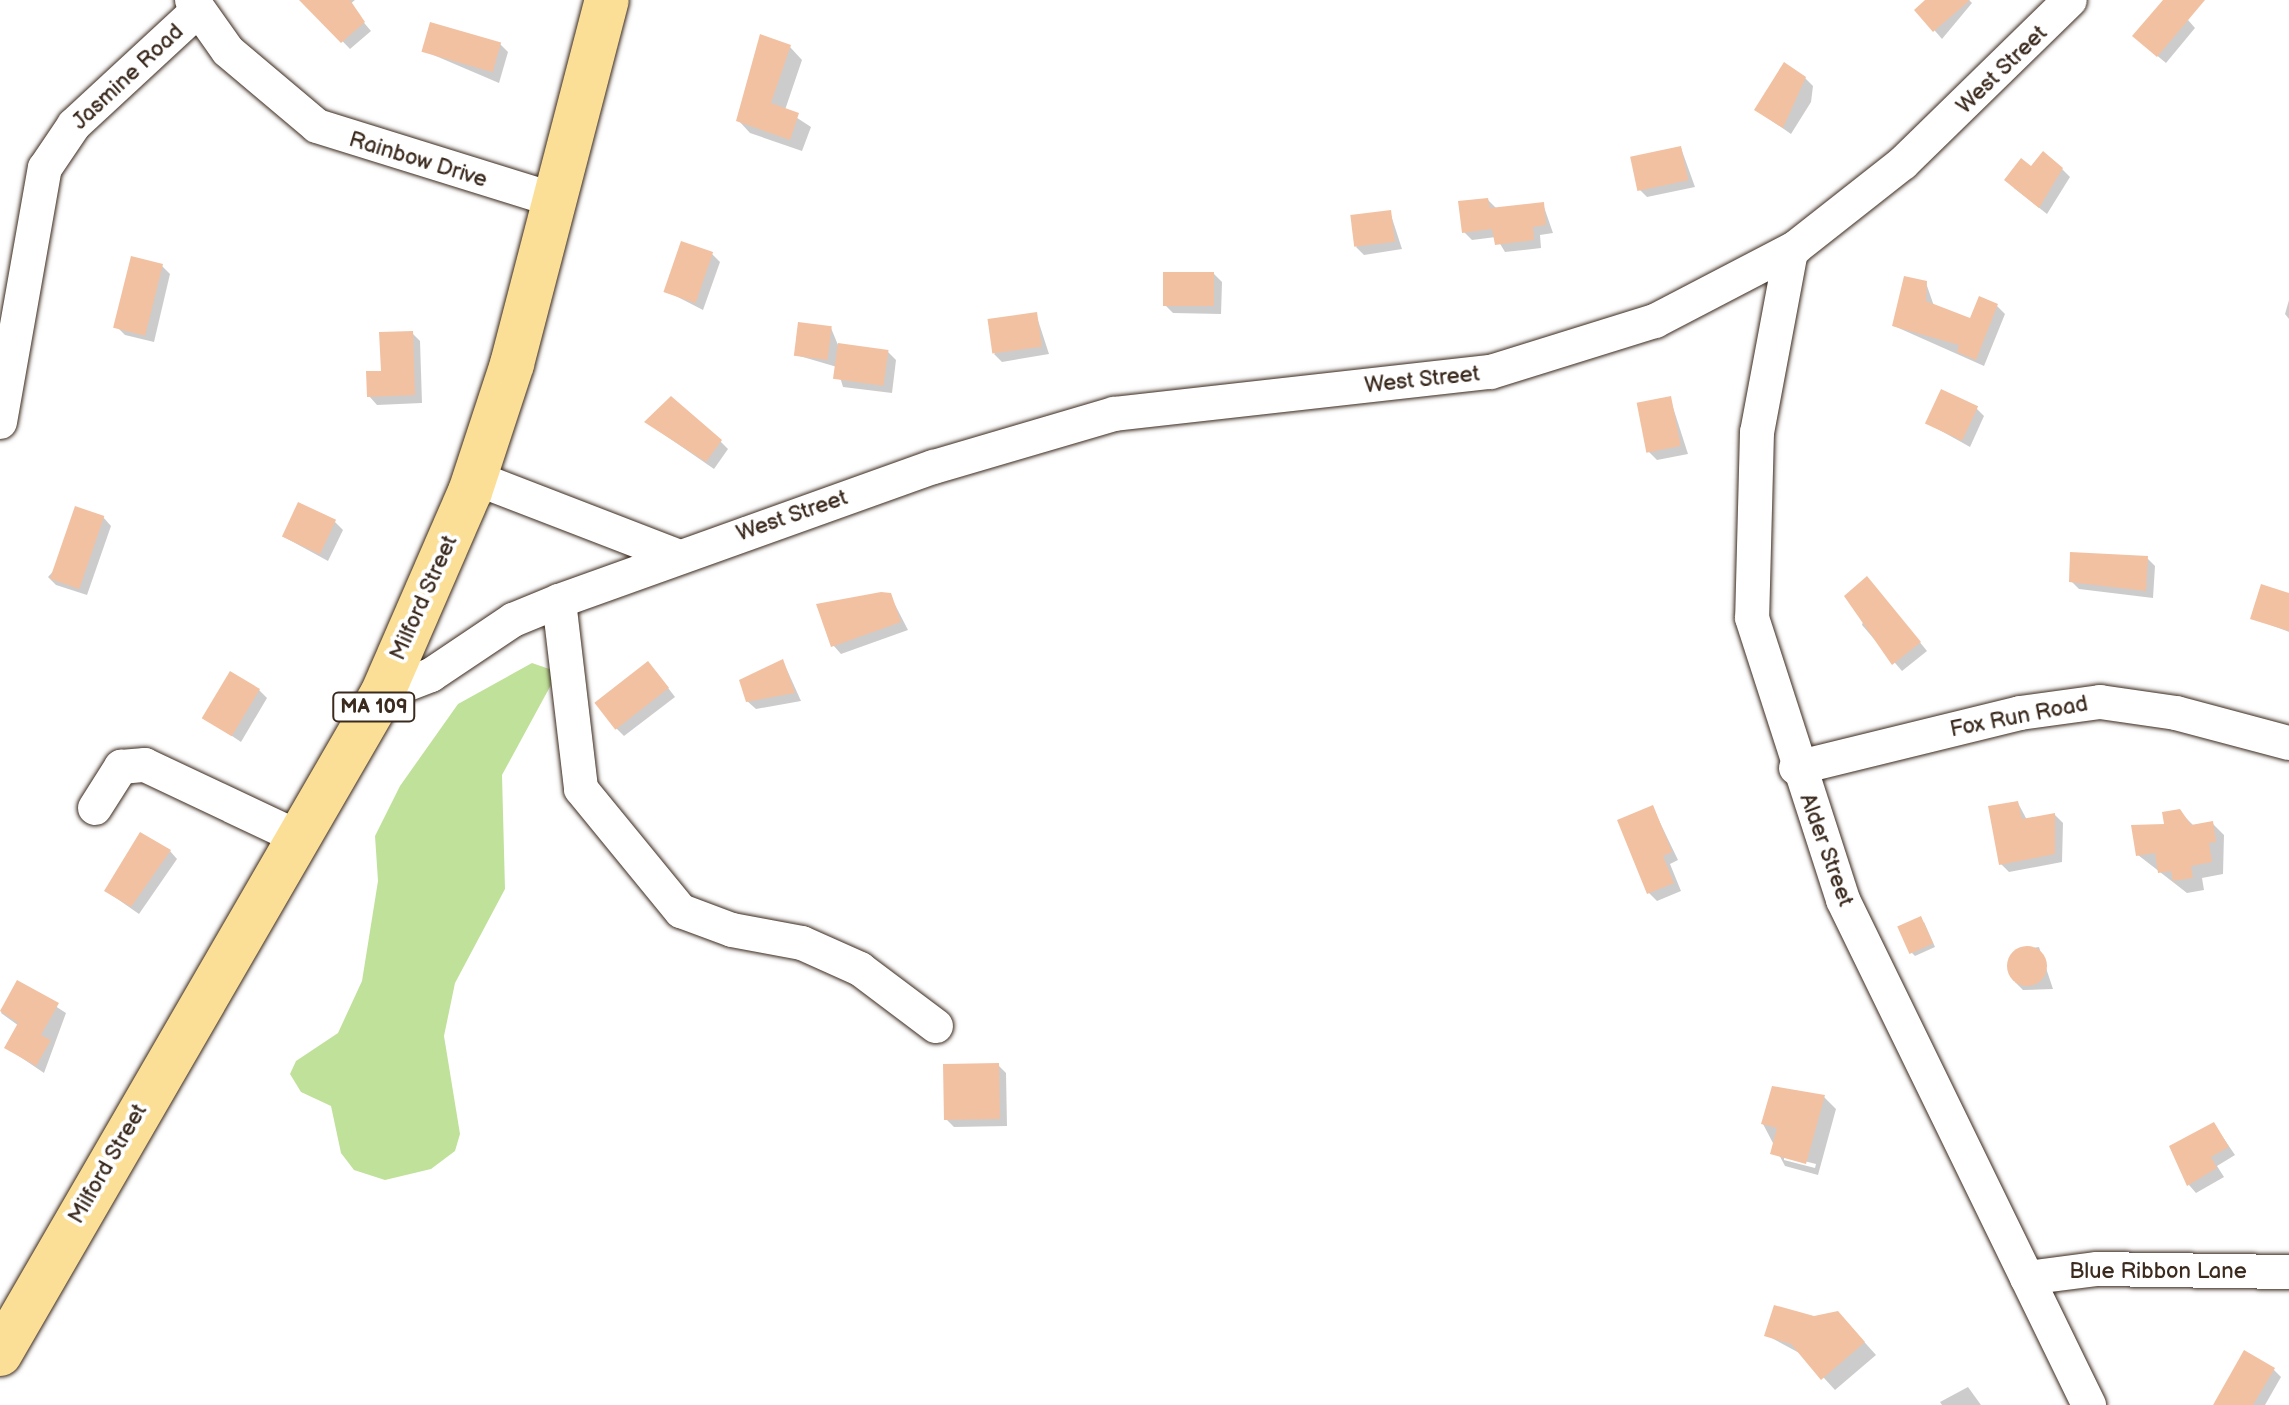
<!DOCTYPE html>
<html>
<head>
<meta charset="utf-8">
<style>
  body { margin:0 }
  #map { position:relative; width:2289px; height:1405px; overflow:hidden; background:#fff; font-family:"Balsamiq Sans",sans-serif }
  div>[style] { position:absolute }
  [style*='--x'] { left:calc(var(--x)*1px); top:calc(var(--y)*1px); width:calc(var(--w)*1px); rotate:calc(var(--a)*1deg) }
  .green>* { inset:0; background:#c0e19a }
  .shadow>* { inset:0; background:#0003 }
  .building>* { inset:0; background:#f2c1a2; transform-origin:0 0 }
  .round { border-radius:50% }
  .roads { filter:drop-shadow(0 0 2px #3b2a1e) drop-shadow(0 0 2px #3b2a1e) }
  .minor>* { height:34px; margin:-17px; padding:0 17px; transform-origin:17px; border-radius:17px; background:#fff }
  .major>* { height:44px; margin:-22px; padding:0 22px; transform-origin:22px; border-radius:22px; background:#fbdf96 }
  span { translate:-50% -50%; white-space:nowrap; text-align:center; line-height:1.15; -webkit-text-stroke:8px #fff; paint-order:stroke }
  .shield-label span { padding:2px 6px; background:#fff; border:2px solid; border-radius:6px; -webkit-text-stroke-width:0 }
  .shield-label { font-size:20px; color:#3b2a1e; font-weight:700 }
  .street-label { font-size:22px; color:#3b2a1e }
</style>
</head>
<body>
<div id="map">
  <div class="green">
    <i style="clip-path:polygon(532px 663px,558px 672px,502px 775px,505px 889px,455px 983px,444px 1036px,460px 1134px,455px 1151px,431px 1169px,385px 1180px,354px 1170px,341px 1153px,331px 1106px,301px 1092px,290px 1074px,296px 1061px,338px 1033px,362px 981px,378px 881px,375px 836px,400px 786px,458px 704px)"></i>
  </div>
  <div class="shadow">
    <i style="clip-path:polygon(303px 0,355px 0,349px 5px,371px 31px,350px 49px)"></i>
    <i style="clip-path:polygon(1928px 0,1969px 0,1972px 3px,1942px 39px,1917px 10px)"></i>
    <i style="clip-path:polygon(2188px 20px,2195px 28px,2166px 63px,2143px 44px)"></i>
    <i style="clip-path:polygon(500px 44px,508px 52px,499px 83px,424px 51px)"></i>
    <i style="clip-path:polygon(790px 47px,802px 60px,785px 110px,811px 127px,802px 151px,750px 133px,738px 120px)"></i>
    <i style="clip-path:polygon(1805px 78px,1813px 86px,1811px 102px,1791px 134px,1756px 110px)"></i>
    <i style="clip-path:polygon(1681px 148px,1695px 187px,1647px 197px,1639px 189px)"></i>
    <i style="clip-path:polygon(2032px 169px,2062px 169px,2070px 177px,2047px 214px,2014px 188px)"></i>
    <i style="clip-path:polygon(1488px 200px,1496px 208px,1543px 204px,1553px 233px,1540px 235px,1541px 248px,1505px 252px,1496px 237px,1472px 240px,1464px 232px)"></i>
    <i style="clip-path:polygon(1390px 212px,1402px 249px,1364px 255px,1356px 247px)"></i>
    <i style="clip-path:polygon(712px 254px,720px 262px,703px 310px,666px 291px)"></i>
    <i style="clip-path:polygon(162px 266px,170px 274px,154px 342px,125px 335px,117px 327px)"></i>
    <i style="clip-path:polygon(1214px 274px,1222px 282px,1221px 314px,1173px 313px,1165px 305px)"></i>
    <i style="clip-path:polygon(1926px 283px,1934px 306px,1972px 320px,1997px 306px,2005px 314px,1984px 366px,1894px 326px)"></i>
    <i style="clip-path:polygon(2289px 300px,2289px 319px,2285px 314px)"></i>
    <i style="clip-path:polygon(1036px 314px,1049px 354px,1002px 362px,994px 354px)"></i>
    <i style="clip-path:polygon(831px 328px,838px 345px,888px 352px,896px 360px,892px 393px,843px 387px,837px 367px,796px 355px)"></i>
    <i style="clip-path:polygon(412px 333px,420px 341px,422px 403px,377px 405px,369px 396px)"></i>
    <i style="clip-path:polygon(1670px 398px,1688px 454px,1657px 460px,1649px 452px)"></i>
    <i style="clip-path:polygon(1976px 408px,1984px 416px,1970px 447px,1927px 423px)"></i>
    <i style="clip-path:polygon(646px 422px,720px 441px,728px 449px,714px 469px)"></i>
    <i style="clip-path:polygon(103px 517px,111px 526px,87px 595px,56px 585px,48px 577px)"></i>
    <i style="clip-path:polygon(335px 522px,343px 530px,328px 561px,284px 537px)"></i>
    <i style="clip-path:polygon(2147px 558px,2155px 566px,2153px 598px,2079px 589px,2071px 581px)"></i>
    <i style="clip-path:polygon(1875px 587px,1927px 651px,1902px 671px,1862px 625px)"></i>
    <i style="clip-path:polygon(2289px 594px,2289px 632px,2252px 618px)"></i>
    <i style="clip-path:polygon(890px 595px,908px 630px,841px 654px,833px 645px)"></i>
    <i style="clip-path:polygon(783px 661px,801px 701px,756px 709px,747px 701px)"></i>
    <i style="clip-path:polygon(656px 672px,675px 697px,624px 736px,616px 728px)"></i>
    <i style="clip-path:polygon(259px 690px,267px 698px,241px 742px,205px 718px)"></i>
    <i style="clip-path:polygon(2018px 803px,2027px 820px,2055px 815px,2063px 823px,2062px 862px,2009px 872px,2001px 864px)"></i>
    <i style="clip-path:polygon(1653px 808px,1678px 860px,1670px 864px,1681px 891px,1657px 901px,1649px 893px)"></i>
    <i style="clip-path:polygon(2179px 811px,2194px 826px,2212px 823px,2224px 835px,2223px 874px,2202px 878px,2204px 890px,2187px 893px,2138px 855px)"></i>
    <i style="clip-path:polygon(170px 851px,177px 859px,139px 914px,106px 891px)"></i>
    <i style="clip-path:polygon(1924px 922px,1935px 947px,1915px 956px,1912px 953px)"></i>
    <i style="clip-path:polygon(2039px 947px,2053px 989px,2023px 990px,2015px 982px,2014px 951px)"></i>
    <i style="clip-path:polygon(18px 982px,66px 1013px,44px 1073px,7px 1048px,19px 1026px,1px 1013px)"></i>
    <i style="clip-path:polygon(998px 1065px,1006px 1073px,1007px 1126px,954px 1127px,946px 1119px)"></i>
    <i style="clip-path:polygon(evenodd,1824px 1097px,1836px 1109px,1818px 1175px,1785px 1166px,1763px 1124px,1824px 1097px,1784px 1156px,1816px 1164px,1815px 1168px,1784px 1160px,1784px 1156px)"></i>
    <i style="clip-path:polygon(2214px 1124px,2235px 1155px,2217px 1166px,2224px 1177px,2196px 1193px,2189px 1185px)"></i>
    <i style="clip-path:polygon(1850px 1326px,1876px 1355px,1835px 1390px,1803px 1355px,1766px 1335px)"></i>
    <i style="clip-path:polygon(2273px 1369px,2281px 1377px,2265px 1405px,2220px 1405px)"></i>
    <i style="clip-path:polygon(1968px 1387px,1981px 1405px,1942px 1405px,1940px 1402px)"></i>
  </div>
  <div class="building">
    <i style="clip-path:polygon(299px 0,350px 0,365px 22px,341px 43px)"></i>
    <i style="clip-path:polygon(1925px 0,1970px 0,1933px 32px,1914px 10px)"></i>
    <i style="clip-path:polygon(2163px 0,2205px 0,2157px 57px,2132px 36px)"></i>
    <i style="left:430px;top:22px;width:74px;height:31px;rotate:16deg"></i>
    <i style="clip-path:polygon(760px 34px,791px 45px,771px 103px,799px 113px,790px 140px,736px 121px)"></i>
    <i style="clip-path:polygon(1784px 62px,1806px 77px,1783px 128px,1754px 110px)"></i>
    <i style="left:1681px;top:146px;width:35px;height:52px;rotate:78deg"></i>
    <i style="clip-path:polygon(2043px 151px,2063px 168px,2039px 208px,2004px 180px,2021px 158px,2031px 166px)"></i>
    <i style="clip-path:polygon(1488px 198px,1490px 208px,1544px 202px,1546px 225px,1533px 227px,1534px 240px,1495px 245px,1492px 229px,1462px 233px,1458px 201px)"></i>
    <i style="left:1391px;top:210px;width:32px;height:41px;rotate:83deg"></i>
    <i style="left:681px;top:241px;width:34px;height:54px;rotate:19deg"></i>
    <i style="left:131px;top:256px;width:33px;height:74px;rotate:14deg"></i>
    <i style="left:1163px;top:272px;width:51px;height:34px"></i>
    <i style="clip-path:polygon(1904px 276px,1927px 281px,1926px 301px,1970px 318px,1979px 296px,1998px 304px,1976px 360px,1957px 352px,1959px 345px,1892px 326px)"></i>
    <i style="left:1037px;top:312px;width:35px;height:50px;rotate:82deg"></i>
    <i style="left:798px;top:322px;width:34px;height:34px;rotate:7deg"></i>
    <i style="clip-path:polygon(413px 331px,415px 395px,367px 397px,366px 371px,381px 371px,379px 332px)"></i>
    <i style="left:838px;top:343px;width:51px;height:36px;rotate:8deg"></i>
    <i style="left:1941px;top:389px;width:41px;height:38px;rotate:25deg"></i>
    <i style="clip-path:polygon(671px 396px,722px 440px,706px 462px,644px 422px)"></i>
    <i style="left:1671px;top:396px;width:51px;height:35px;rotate:79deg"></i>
    <i style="left:298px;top:502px;width:42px;height:38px;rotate:25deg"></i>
    <i style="left:75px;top:506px;width:31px;height:77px;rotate:19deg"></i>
    <i style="clip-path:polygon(2070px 552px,2148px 556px,2146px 591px,2069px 582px)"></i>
    <i style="clip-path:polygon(1867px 576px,1921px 642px,1892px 665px,1844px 596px)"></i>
    <i style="clip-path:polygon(2261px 584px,2289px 593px,2289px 631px,2250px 619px)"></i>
    <i style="clip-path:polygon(881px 592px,891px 593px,901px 622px,831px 647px,816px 604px)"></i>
    <i style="clip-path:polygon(783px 659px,795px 693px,746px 702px,739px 680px)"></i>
    <i style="left:648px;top:661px;width:34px;height:68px;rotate:52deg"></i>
    <i style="left:230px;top:671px;width:35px;height:55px;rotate:31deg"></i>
    <i style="clip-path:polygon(2018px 801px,2022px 819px,2055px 813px,2055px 854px,1999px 865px,1988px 806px)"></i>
    <i style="clip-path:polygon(1653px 805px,1672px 852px,1663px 856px,1674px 883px,1647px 894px,1617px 820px)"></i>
    <i style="clip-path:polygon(2180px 809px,2191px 825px,2213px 821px,2216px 842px,2209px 843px,2212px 862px,2191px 866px,2193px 878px,2173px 881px,2171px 871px,2158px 873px,2155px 853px,2136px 856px,2131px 825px,2164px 824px,2162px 812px)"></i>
    <i style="clip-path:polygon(140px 832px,171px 850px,131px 907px,104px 891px)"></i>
    <i style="left:1921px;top:916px;width:30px;height:26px;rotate:66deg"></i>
    <i class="round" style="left:2007px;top:946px;width:40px;height:40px"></i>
    <i style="clip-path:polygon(17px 980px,59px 1003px,41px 1035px,51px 1040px,36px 1066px,4px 1048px,18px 1023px,0 1011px)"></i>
    <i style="left:999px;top:1063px;width:56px;height:56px;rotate:89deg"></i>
    <i style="clip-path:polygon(1772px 1086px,1825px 1095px,1806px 1164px,1770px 1154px,1777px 1128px,1761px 1124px)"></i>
    <i style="clip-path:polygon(2214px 1122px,2229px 1147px,2211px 1157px,2217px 1168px,2187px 1186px,2169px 1146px)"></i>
    <i style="clip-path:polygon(1774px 1305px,1814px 1316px,1838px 1311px,1865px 1342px,1821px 1380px,1791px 1344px,1764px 1336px)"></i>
    <i style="clip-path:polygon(2244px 1350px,2275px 1368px,2253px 1405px,2213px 1405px)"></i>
  </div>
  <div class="roads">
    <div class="minor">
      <i style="--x:192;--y:0;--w:62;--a:54.8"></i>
      <i style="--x:228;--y:51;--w:116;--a:40.1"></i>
      <i style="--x:317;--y:126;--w:248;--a:17.3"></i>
      <i style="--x:1791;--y:251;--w:184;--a:100.6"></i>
      <i style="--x:1757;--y:432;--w:186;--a:91.5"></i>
      <i style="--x:1752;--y:618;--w:296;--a:72.1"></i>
      <i style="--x:1843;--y:900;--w:562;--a:64.03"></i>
      <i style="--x:0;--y:422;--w:258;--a:-80"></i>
      <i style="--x:45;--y:168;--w:52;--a:-56"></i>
      <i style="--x:74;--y:125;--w:166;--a:-42.8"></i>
      <i style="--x:475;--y:478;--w:217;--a:21.1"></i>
      <i style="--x:559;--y:601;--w:189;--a:83.3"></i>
      <i style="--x:581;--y:789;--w:158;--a:50.7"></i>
      <i style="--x:681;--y:911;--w:54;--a:20.4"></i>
      <i style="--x:732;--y:930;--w:71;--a:10.5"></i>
      <i style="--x:802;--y:943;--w:64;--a:24.1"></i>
      <i style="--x:860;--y:969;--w:95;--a:36.9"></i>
      <i style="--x:382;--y:694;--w:53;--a:-21.2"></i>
      <i style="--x:431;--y:675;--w:99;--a:-33.9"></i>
      <i style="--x:513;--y:620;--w:50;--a:-22.4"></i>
      <i style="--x:559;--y:601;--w:398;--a:-19.7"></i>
      <i style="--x:934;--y:467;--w:188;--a:-16.4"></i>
      <i style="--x:1114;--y:414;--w:379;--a:-6.4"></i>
      <i style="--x:1491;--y:372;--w:172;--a:-17.3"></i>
      <i style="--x:1655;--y:321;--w:158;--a:-27.5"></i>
      <i style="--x:1795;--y:248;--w:137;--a:-38.2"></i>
      <i style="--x:1903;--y:163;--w:233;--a:-44.3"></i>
      <i style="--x:1796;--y:768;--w:231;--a:-13.8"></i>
      <i style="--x:2020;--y:713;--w:81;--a:-7.8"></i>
      <i style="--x:2100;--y:702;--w:77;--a:8.2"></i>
      <i style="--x:2176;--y:713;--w:117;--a:14.9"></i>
      <i style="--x:95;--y:808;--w:49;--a:-57.6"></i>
      <i style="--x:121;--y:767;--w:24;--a:-5"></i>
      <i style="--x:145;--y:765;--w:166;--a:25.3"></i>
      <i style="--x:2027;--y:1278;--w:71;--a:-7.3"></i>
      <i style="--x:2097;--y:1269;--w:192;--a:0.9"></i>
    </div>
    <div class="major">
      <i style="--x:0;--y:1354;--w:763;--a:-59.94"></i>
      <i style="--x:382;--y:694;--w:220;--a:-66.5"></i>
      <i style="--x:470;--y:492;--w:135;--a:-71.8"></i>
      <i style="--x:512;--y:364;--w:376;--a:-75.4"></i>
    </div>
  </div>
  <div class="shield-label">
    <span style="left:374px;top:707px">MA 109</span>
  </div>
  <div class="street-label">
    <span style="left:2002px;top:70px;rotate:-44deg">West Street</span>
    <span style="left:128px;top:77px;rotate:-43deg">Jasmine Road</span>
    <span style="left:418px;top:160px;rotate:17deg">Rainbow Drive</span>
    <span style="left:1422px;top:380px;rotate:-6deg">West Street</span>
    <span style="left:792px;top:516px;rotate:-19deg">West Street</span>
    <span style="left:424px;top:598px;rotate:-66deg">Milford Street</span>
    <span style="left:2019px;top:717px;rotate:-11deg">Fox Run Road</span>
    <span style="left:1826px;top:850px;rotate:70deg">Alder Street</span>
    <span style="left:108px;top:1164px;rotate:-60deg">Milford Street</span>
    <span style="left:2158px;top:1272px">Blue Ribbon Lane</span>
  </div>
</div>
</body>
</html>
